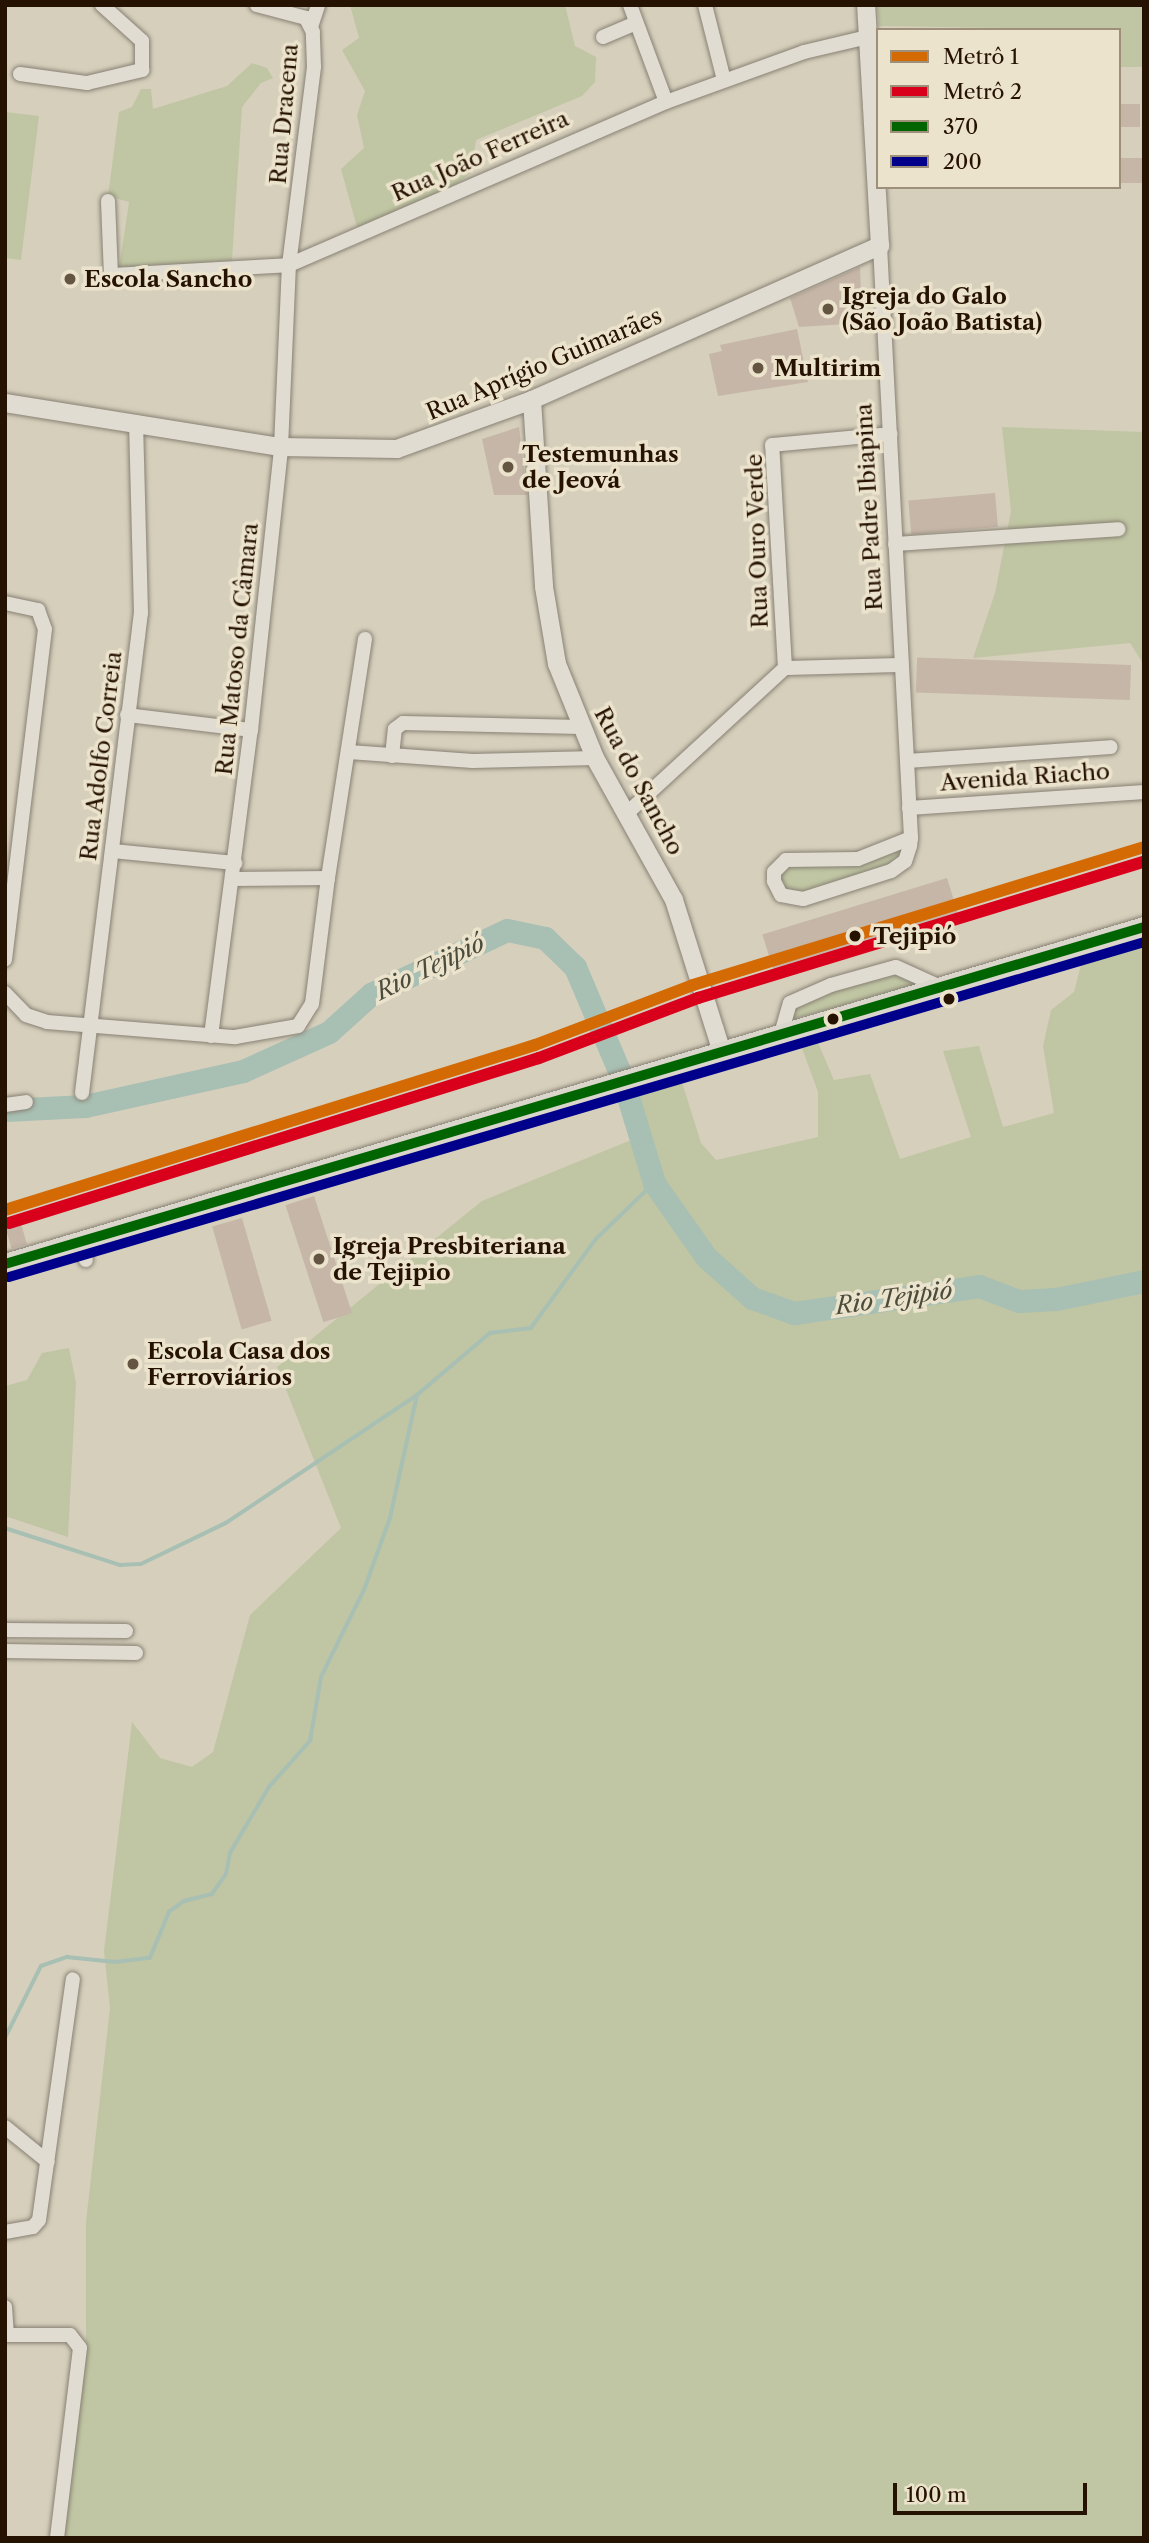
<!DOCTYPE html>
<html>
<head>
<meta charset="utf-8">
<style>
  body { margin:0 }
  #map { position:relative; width:1149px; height:2543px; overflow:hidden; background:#d6cfbc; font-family:"Libre Caslon Text",serif }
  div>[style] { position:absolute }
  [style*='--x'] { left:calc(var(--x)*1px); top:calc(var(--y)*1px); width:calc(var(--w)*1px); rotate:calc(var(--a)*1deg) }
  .green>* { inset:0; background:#c0c6a3 }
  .stream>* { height:3.5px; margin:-1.75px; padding:0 1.75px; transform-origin:1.75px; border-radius:1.75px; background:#a8bfb3 }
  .river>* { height:23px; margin:-11.5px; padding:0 11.5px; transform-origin:11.5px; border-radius:11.5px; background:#a8bfb3 }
  .building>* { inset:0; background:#c6b6a8; transform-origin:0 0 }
  .roads { filter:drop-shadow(0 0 2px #888174) drop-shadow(0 0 2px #888174) }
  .minor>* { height:14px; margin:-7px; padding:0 7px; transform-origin:7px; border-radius:7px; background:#e0dcd2 }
  .tertiary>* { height:18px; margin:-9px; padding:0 9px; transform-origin:9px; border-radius:9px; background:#e0dcd2 }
  .primary>* { height:21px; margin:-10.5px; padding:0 10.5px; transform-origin:10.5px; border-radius:10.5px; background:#dad6cb }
  .bus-1>* { height:10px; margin:-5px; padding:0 5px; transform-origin:5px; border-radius:5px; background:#006400 }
  .bus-2>* { height:10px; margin:-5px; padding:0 5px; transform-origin:5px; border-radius:5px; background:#00008b }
  .metro-1>* { height:12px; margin:-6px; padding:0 6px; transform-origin:6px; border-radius:6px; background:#d46a04 }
  .metro-2>* { height:12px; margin:-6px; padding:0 6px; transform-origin:6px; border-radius:6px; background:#d9001c }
  .dots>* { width:19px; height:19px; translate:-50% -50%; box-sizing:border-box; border:4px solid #ece3cc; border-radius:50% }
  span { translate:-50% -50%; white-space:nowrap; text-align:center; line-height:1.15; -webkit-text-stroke:7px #ece3cc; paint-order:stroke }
  .street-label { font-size:23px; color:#261200 }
  .poi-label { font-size:23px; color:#261200; font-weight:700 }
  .left { translate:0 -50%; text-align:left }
  .stop-label { font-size:23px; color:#261200; font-weight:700 }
  .water-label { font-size:24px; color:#4c4c3d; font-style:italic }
  .frame { position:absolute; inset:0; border:7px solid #261200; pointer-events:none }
  .legend { position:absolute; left:876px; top:28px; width:245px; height:161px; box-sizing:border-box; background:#ece3cc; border:2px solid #9d8f7a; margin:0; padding:9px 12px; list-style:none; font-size:21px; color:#261200 }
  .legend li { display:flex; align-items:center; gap:14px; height:35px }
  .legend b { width:35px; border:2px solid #9d8f7a }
  .scale { position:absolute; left:893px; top:2483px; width:194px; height:32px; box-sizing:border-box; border:4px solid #261200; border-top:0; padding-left:9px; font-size:21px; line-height:24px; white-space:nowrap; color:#261200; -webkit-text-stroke:5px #ece3cc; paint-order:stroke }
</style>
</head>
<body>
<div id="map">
  <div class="green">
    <i style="clip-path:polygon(350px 5px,565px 5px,575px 46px,596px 57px,595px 82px,582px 96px,476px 140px,471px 173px,448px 190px,358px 231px,341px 169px,364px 148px,357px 115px,365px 91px,342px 50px,359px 38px)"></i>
    <i style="clip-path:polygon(877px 5px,1144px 5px,1144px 67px,1119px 67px,1119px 30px,879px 26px)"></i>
    <i style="clip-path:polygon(252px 63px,267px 68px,273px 78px,261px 83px,242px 107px,232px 260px,119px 269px,129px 202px,108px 196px,119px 112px,132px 107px,141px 89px,151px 89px,153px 109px,227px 86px)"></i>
    <i style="clip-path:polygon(5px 112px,39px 116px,21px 260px,5px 258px)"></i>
    <i style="clip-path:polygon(1002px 427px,1144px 432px,1144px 665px,1130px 643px,973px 658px,995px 593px,1011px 511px)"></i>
    <i style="clip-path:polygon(912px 841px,909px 856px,803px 901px,779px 892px,779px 864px)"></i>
    <i style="clip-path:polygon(1144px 945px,1144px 2538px,58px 2538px,86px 2348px,86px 2222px,110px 2008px,104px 1951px,132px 1722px,160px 1758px,192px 1767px,213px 1752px,250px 1615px,341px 1528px,277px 1367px,482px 1201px,636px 1138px,639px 1095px,681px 1079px,701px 1143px,716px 1160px,818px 1137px,818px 1092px,799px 1040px,816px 1038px,834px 1080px,870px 1074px,900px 1159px,971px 1137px,943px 1051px,979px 1046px,1003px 1127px,1054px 1113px,1043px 1046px,1051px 1010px,1074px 992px,1082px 961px)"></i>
    <i style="clip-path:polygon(897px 967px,926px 983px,860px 1008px,830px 1009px,784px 1021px,788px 1006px)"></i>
    <i style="clip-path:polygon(69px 1348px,76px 1383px,68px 1537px,5px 1516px,5px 1386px,27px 1380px,42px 1353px)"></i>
  </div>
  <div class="stream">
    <i style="--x:5;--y:1528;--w:121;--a:17.8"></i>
    <i style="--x:120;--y:1565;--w:21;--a:-3"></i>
    <i style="--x:141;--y:1564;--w:94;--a:-25.8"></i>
    <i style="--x:226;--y:1523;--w:230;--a:-33.8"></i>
    <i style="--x:417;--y:1395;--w:96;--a:-40.3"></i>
    <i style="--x:490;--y:1333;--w:41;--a:-7"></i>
    <i style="--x:531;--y:1328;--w:110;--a:-53.9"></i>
    <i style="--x:596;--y:1239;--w:81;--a:-44"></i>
    <i style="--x:5;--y:2038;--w:80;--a:-63.4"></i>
    <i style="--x:41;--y:1966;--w:28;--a:-19"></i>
    <i style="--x:67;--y:1957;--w:48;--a:5.9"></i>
    <i style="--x:115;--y:1962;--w:35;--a:-7"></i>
    <i style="--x:150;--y:1958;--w:50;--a:-67.6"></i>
    <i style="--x:169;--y:1912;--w:19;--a:-36"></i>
    <i style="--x:184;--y:1901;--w:29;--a:-14"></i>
    <i style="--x:212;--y:1894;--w:24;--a:-55"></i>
    <i style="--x:226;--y:1874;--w:21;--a:-79"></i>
    <i style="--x:230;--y:1853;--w:77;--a:-59.4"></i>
    <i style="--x:269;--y:1787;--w:62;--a:-48.3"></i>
    <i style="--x:310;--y:1741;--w:65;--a:-80.2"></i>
    <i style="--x:321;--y:1677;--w:97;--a:-63.7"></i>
    <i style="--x:364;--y:1590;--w:77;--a:-70.1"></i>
    <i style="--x:390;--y:1518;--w:126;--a:-77.6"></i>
  </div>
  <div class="river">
    <i style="--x:5;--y:1110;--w:80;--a:-2.9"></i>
    <i style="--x:85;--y:1106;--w:162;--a:-12.5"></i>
    <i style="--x:243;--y:1071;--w:94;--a:-24.4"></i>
    <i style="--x:329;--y:1032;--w:57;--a:-42.1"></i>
    <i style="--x:371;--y:994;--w:150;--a:-25.2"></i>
    <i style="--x:507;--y:930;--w:39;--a:12"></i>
    <i style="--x:545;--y:938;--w:42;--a:44"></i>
    <i style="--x:575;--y:967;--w:123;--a:67"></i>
    <i style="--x:623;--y:1080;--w:108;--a:73.2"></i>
    <i style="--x:654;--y:1183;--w:90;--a:54.9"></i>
    <i style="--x:706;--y:1257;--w:62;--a:41.7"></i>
    <i style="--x:752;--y:1298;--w:45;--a:19.7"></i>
    <i style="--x:794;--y:1313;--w:187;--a:-8.3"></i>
    <i style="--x:979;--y:1286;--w:43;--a:20.6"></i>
    <i style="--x:1019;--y:1301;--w:37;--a:-3"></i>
    <i style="--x:1056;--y:1299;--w:90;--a:-11.6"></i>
  </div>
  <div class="building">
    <i style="left:1119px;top:104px;width:21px;height:23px"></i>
    <i style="left:1119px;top:158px;width:24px;height:25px"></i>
    <i style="clip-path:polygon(860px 267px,862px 323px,799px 327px,790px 298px)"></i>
    <i style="clip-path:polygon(797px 329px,808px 382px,718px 396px,709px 354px,722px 351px,720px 345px)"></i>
    <i style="left:876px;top:411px;width:13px;height:19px;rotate:90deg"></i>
    <i style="clip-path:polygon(519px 427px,527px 495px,494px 495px,482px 439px)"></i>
    <i style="left:995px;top:493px;width:34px;height:87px;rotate:85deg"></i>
    <i style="left:1131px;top:665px;width:35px;height:214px;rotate:92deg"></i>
    <i style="left:947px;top:878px;width:44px;height:193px;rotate:73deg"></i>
    <i style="left:314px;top:1196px;width:123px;height:30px;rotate:72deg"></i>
    <i style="left:242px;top:1218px;width:107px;height:31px;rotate:74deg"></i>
    <i style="left:20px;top:1220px;width:25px;height:16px;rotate:74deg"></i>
  </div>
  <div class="roads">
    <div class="minor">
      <i style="--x:630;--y:5;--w:103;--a:69.6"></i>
      <i style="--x:705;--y:5;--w:77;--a:75.8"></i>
      <i style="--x:311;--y:27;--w:23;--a:-72"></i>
      <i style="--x:603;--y:37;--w:36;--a:-23"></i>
      <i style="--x:20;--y:74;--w:68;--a:7.7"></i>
      <i style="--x:87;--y:83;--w:57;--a:-13.3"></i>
      <i style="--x:142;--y:70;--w:29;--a:-90"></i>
      <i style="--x:142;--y:41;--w:54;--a:-138"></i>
      <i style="--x:108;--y:201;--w:74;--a:87.7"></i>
      <i style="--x:111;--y:275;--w:178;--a:-3.2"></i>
      <i style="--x:289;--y:265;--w:411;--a:-23.4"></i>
      <i style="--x:666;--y:102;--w:147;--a:-19.9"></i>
      <i style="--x:804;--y:52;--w:66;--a:-13.2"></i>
      <i style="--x:880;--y:246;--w:593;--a:87"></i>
      <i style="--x:911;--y:838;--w:8;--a:97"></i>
      <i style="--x:910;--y:846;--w:16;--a:108"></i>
      <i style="--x:905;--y:861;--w:17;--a:144"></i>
      <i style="--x:891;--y:871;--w:92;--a:162.3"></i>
      <i style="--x:803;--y:899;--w:22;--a:-170"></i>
      <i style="--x:781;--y:895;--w:16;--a:-117"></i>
      <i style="--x:774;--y:881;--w:9;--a:-90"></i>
      <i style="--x:774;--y:872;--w:17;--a:-45"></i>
      <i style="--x:786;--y:860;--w:72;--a:-0.8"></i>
      <i style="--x:858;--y:859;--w:57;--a:-21.6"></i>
      <i style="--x:895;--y:544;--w:224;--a:-3.8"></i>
      <i style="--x:5;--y:603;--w:34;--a:12"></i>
      <i style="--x:38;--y:610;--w:20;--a:70"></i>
      <i style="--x:45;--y:629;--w:333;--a:96.9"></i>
      <i style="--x:785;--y:668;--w:223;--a:-93.3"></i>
      <i style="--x:772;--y:445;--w:119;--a:-5.3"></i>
      <i style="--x:127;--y:715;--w:125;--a:6.9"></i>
      <i style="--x:349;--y:752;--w:124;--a:4.2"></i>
      <i style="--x:473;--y:761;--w:122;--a:-1.4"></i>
      <i style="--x:392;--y:756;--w:27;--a:-84"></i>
      <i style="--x:395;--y:729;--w:10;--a:-37"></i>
      <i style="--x:403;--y:723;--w:178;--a:1.3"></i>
      <i style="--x:907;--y:761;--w:204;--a:-3.9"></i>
      <i style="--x:909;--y:808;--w:236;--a:-3.9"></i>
      <i style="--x:625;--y:815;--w:217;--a:-42.6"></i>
      <i style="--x:785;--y:668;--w:116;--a:-1.5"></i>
      <i style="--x:112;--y:851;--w:124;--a:5.6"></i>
      <i style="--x:328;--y:878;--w:242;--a:-81.2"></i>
      <i style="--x:5;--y:993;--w:30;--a:46"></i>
      <i style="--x:26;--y:1015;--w:22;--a:18"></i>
      <i style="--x:47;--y:1022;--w:189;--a:4.6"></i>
      <i style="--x:235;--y:1037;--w:64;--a:-9.9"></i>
      <i style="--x:298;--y:1026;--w:26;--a:-58"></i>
      <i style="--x:312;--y:1004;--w:127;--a:-82.8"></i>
      <i style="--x:328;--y:878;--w:94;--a:179.4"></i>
      <i style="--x:781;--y:1034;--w:32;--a:-74"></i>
      <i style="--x:790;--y:1003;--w:45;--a:-23.7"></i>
      <i style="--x:831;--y:985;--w:67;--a:-15.5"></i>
      <i style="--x:896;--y:967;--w:46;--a:24.3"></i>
      <i style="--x:211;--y:1036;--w:309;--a:-82.6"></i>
      <i style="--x:251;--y:730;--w:285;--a:-83.9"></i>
      <i style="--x:281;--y:447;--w:182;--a:-87.5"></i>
      <i style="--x:289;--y:265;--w:200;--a:-82.8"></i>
      <i style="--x:314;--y:67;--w:35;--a:-92"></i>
      <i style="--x:313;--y:32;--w:16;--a:-117"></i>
      <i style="--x:306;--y:18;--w:51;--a:-165.1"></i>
      <i style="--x:82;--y:1093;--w:484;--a:-83"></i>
      <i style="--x:141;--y:613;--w:191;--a:-91.5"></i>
      <i style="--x:5;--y:1105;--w:21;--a:-8"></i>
      <i style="--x:80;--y:1242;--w:19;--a:72"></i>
      <i style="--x:5;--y:1630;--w:121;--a:0.5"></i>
      <i style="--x:5;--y:1651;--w:131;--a:0.9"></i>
      <i style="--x:5;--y:2127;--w:55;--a:39.1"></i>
      <i style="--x:5;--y:2232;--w:28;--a:-10"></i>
      <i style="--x:33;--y:2227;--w:9;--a:-49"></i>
      <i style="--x:39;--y:2220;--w:243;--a:-82"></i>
      <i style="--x:5;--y:2307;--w:27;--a:86"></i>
      <i style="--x:5;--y:2335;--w:65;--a:0"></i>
      <i style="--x:70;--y:2335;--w:16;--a:52"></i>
      <i style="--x:80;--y:2348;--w:191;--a:96.9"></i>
    </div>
    <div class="tertiary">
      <i style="--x:532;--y:400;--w:187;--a:86.3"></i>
      <i style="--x:544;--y:587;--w:78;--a:80.4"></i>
      <i style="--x:557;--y:664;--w:101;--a:68"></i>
      <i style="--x:595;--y:758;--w:162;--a:60.9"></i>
      <i style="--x:674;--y:900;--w:159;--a:72.5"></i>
      <i style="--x:5;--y:403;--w:279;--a:9.1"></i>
      <i style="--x:281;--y:447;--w:116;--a:1"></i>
      <i style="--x:397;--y:449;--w:144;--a:-19.9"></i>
      <i style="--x:532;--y:400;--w:381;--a:-23.9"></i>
      <i style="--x:880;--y:246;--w:241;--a:-93.3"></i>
    </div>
    <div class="primary">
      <i style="--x:5;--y:1264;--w:1188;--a:-16.48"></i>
    </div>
  </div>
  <div class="bus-1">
    <i style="--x:5;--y:1264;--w:1188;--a:-16.48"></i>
  </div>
  <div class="bus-2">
    <i style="--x:9;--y:1277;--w:1183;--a:-16.44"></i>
  </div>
  <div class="metro-1">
    <i style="--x:5;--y:1210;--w:555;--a:-17.29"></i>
    <i style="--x:535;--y:1045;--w:169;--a:-20.8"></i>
    <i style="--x:693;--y:985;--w:472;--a:-17"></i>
  </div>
  <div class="metro-2">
    <i style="--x:9;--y:1223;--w:555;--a:-17.29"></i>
    <i style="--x:539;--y:1058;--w:170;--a:-20.7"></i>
    <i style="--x:698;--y:998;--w:466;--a:-17"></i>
  </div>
  <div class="dots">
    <i style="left:70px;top:279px;background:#645442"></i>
    <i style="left:828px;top:309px;background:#645442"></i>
    <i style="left:758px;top:368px;background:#645442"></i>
    <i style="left:508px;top:467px;background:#645442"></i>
    <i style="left:855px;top:936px;background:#261200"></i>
    <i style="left:949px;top:999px;background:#261200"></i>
    <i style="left:833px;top:1019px;background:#261200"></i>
    <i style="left:319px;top:1259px;background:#645442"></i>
    <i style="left:133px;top:1364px;background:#645442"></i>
  </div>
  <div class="street-label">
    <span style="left:284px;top:114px;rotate:-85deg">Rua Dracena</span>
    <span style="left:480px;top:156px;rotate:-24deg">Rua João Ferreira</span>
    <span style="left:544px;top:364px;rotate:-23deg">Rua Aprígio Guimarães</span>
    <span style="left:869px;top:507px;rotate:-93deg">Rua Padre Ibiapina</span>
    <span style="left:757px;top:541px;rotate:-92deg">Rua Ouro Verde</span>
    <span style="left:237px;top:649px;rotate:-84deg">Rua Matoso da Câmara</span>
    <span style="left:101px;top:756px;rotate:-83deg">Rua Adolfo Correia</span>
    <span style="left:1025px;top:777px;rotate:-4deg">Avenida Riacho</span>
    <span style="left:639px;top:781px;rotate:62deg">Rua do Sancho</span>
  </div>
  <div class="poi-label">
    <span class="left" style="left:84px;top:279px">Escola Sancho</span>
    <span class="left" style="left:842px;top:309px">Igreja do Galo<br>(São João Batista)</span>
    <span class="left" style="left:774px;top:368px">Multirim</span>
    <span class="left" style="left:522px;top:467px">Testemunhas<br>de Jeová</span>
    <span class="left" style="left:333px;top:1259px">Igreja Presbiteriana<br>de Tejipio</span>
    <span class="left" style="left:147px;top:1364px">Escola Casa dos<br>Ferroviários</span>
  </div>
  <div class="stop-label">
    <span class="left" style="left:873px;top:936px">Tejipió</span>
  </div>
  <div class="water-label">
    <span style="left:430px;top:967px;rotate:-26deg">Rio Tejipió</span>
    <span style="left:894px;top:1298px;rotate:-8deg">Rio Tejipió</span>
  </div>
  <div class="frame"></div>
  <ul class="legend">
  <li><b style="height:9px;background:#d46a04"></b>Metrô 1</li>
  <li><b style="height:9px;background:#d9001c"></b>Metrô 2</li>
  <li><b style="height:9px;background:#006400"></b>370</li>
  <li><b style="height:9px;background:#00008b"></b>200</li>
  </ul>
  <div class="scale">100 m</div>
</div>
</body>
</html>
